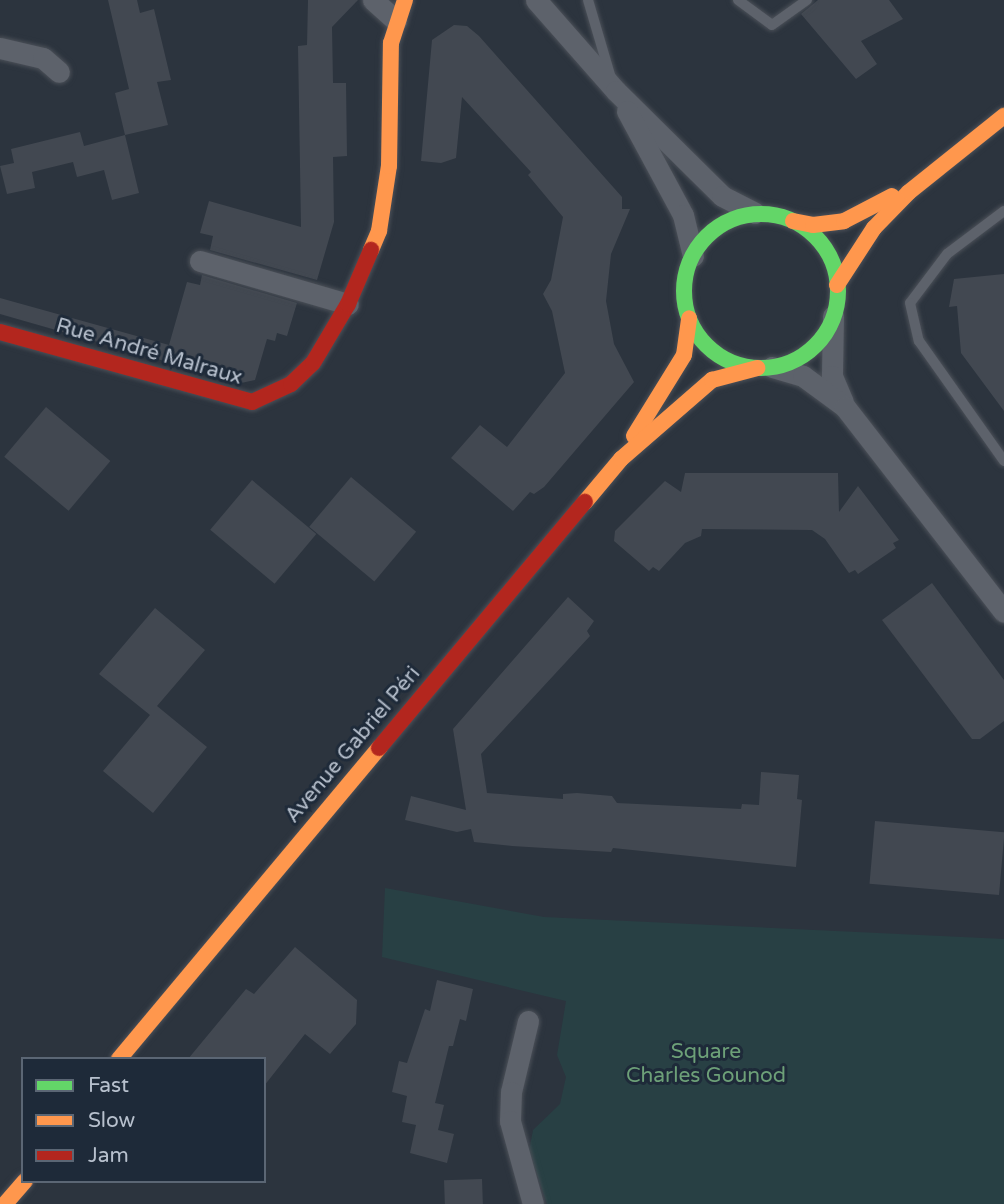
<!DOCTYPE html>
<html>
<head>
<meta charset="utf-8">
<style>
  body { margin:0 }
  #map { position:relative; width:1004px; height:1204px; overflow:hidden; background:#2c343e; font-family:"Varela Round",sans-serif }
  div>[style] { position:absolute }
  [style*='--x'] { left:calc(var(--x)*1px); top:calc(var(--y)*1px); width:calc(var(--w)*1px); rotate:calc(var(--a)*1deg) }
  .green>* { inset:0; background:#284044 }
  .building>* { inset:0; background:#424851; transform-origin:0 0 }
  .roads { filter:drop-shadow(0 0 2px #4b5058) drop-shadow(0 0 2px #4b5058) }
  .lane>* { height:10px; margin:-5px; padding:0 5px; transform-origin:5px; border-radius:5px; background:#5d626b }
  .street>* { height:21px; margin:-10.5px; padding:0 10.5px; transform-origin:10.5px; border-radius:10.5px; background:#5d626b }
  .fast>* { height:16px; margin:-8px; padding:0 8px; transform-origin:8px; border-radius:8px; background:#63d668 }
  .fast>.ring { margin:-8px; padding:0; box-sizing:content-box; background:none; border:16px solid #63d668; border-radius:50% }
  .slow>* { height:16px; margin:-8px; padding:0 8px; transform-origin:8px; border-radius:8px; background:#ff974d }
  .jam>* { height:16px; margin:-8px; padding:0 8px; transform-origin:8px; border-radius:8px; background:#b3261e }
  span { translate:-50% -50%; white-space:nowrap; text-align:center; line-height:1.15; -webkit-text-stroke:6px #1e2a39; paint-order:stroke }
  .street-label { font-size:21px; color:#b7c0cd }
  .park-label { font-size:21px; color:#6da078 }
  .legend { position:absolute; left:21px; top:1057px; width:245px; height:126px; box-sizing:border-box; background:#1e2a39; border:2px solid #5b6674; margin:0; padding:9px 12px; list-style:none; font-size:21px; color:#b7c0cd }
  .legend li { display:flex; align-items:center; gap:14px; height:35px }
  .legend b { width:35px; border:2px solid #5b6674 }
</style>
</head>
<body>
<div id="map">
  <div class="green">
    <i style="clip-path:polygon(385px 888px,544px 917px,1004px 939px,1004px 1204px,547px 1204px,529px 1151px,533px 1130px,560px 1104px,566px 1077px,557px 1055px,566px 1001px,382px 957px)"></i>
  </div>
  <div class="building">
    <i style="clip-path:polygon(108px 0,137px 0,140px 13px,154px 9px,171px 80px,157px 82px,168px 125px,125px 135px,139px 193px,112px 200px,104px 170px,77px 177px,73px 162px,32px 172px,35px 188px,7px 194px,0 166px,14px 163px,11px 149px,80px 132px,84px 146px,125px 135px,115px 93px,129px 89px)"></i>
    <i style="clip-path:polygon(308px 0,358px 0,332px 27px,333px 83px,346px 83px,347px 156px,333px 157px,334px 222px,317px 280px,210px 250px,213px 236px,200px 233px,209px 201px,301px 227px,298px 46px,307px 45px)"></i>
    <i style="clip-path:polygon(818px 0,889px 0,903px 19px,861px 41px,877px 64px,856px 79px,801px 14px)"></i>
    <i style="clip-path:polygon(454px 25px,467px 26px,479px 36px,622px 197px,622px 209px,630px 209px,611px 254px,606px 301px,614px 344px,634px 382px,544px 487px,534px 494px,530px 492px,513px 511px,451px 458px,480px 425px,507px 447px,565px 373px,552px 311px,543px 294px,551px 280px,563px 217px,528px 175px,531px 172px,462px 97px,456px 158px,441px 163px,421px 161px,432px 40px)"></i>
    <i style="clip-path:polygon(1004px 274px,1004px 411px,961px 353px,957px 306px,949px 307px,954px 279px)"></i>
    <i style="clip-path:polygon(202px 275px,297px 303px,287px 336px,277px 333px,275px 341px,267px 339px,255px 380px,241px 383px,0 314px,0 298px,169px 345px,187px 282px,200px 285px)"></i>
    <i style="left:46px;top:407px;width:84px;height:65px;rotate:40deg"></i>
    <i style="clip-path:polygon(685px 473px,838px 473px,839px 512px,858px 486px,899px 540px,893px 543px,896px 548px,858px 574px,855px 570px,849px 573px,825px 539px,812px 530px,702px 529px,701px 536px,685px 543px,659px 571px,653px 567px,649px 571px,614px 541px,615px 531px,665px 481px,681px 492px)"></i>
    <i style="left:351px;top:477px;width:85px;height:65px;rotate:40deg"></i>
    <i style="left:252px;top:480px;width:84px;height:65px;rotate:40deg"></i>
    <i style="clip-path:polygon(932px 583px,1004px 680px,1004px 721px,980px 739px,972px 739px,882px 620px)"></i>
    <i style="clip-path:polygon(568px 597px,594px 621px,587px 631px,590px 636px,481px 754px,487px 793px,563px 799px,563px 794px,577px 793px,612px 796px,617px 803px,741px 809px,742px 804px,759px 805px,761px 772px,799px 775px,797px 799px,802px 800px,796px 867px,613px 848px,611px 852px,512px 846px,474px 842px,471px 829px,457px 832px,405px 820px,411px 796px,466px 810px,453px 729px)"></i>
    <i style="clip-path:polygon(155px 608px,205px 650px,157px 706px,207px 747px,153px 813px,103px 771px,150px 715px,99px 674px)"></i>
    <i style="left:875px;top:821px;width:130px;height:63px;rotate:5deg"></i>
    <i style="clip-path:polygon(295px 947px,357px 1000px,356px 1024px,330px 1054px,305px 1034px,264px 1086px,264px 1059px,188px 1059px,246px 989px,254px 994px)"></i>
    <i style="clip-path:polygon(437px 980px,473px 989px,466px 1021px,460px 1019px,453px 1046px,449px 1046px,435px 1103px,444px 1105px,438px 1130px,454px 1134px,447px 1163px,410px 1153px,416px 1125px,402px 1122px,407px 1096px,392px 1092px,399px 1061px,407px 1063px,425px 1009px,430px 1011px)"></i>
    <i style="left:482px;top:1179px;width:25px;height:38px;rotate:88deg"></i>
  </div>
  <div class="roads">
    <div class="lane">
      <i style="--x:588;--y:0;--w:81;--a:73.6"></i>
      <i style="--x:738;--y:0;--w:42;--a:36.3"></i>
      <i style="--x:772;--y:25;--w:43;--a:-35.5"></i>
      <i style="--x:1004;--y:211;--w:71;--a:143"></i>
      <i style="--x:947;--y:254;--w:61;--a:127.1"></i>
      <i style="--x:910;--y:303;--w:39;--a:77"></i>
      <i style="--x:919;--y:341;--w:147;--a:54.7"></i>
    </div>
    <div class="street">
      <i style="--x:373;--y:0;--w:31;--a:42"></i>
      <i style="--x:536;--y:0;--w:121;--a:48.7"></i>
      <i style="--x:616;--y:91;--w:149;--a:44.7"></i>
      <i style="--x:722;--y:196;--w:37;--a:27"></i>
      <i style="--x:0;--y:48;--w:44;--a:13.1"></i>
      <i style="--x:43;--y:58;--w:21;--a:41"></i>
      <i style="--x:627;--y:111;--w:118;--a:61.7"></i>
      <i style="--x:683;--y:215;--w:42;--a:76.3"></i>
      <i style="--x:200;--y:261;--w:154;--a:16.2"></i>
      <i style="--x:833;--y:316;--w:60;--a:91"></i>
      <i style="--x:832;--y:376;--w:28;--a:67"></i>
      <i style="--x:772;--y:367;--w:32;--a:16"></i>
      <i style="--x:803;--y:376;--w:52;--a:36.4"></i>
      <i style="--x:845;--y:407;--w:259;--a:52.2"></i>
      <i style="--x:528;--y:1021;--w:73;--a:103.5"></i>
      <i style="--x:511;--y:1092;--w:29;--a:92"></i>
      <i style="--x:510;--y:1121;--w:86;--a:74.5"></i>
    </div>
    <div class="fast">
      <i class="ring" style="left:684px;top:214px;width:138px;height:138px"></i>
    </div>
    <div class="slow">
      <i style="--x:793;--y:221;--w:20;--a:11"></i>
      <i style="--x:813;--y:225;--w:31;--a:-7"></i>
      <i style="--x:844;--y:221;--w:54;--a:-27.5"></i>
      <i style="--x:371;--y:250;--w:21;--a:-67"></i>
      <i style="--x:379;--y:231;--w:66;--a:-81.3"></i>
      <i style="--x:389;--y:166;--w:123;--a:-89.1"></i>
      <i style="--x:391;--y:43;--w:45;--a:-72"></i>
      <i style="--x:837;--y:285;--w:68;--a:-57"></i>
      <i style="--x:874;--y:228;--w:50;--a:-45.8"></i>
      <i style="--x:909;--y:192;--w:122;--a:-38.7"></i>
      <i style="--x:634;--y:436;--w:95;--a:-58.3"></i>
      <i style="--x:684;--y:355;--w:37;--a:-82"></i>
      <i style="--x:585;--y:502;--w:56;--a:-50.1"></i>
      <i style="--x:621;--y:459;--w:121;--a:-41"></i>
      <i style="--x:712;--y:380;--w:47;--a:-14.9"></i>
      <i style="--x:119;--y:1059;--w:405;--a:-50.1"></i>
      <i style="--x:5;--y:1204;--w:30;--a:-49"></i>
    </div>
    <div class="jam">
      <i style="--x:0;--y:332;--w:262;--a:15.5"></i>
      <i style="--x:252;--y:402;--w:43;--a:-24.8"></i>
      <i style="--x:291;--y:384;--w:30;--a:-44"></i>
      <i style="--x:313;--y:363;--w:69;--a:-59.3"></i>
      <i style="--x:348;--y:304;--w:59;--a:-66.9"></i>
      <i style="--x:379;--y:748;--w:321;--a:-50.1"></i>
    </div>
  </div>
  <div class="street-label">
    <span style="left:149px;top:352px;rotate:16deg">Rue André Malraux</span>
    <span style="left:353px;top:745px;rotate:-50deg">Avenue Gabriel Péri</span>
  </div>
  <div class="park-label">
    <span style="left:706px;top:1064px">Square<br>Charles Gounod</span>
  </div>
  <ul class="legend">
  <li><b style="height:9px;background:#63d668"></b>Fast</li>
  <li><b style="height:9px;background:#ff974d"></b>Slow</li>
  <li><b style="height:9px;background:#b3261e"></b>Jam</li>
  </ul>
</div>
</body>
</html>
